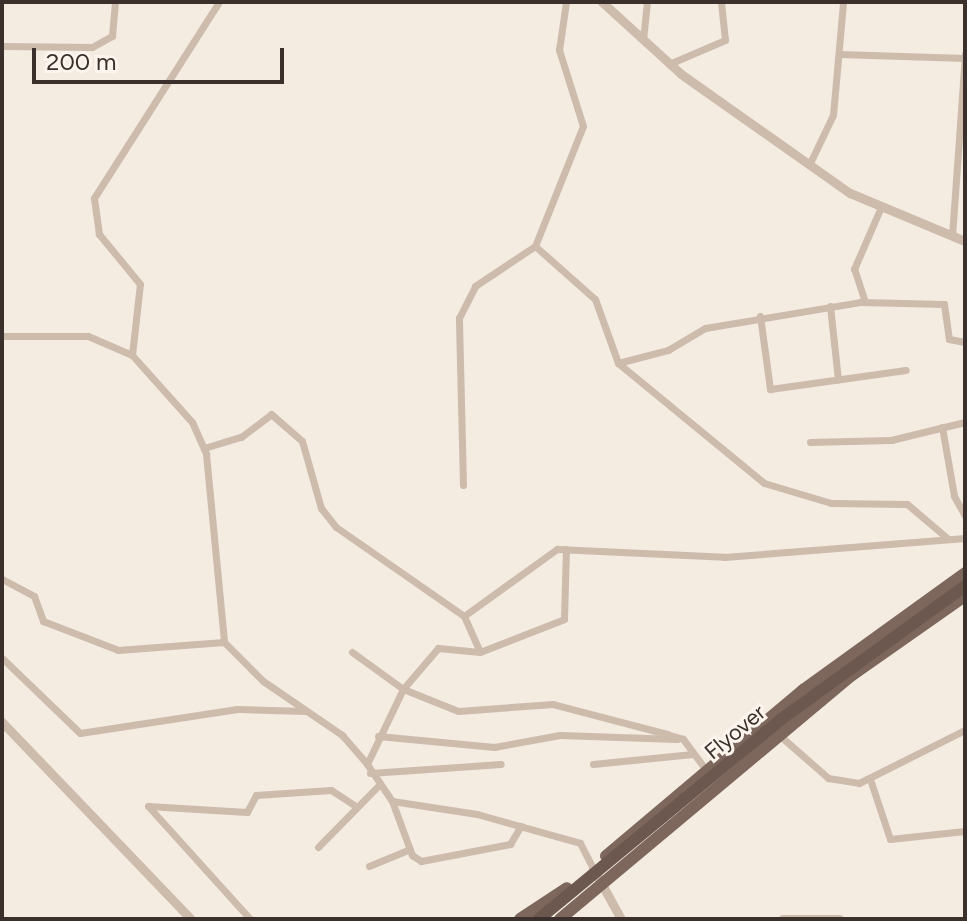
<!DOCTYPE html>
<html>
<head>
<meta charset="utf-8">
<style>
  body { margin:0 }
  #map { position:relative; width:967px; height:921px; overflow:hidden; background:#f4ebe1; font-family:Figtree,sans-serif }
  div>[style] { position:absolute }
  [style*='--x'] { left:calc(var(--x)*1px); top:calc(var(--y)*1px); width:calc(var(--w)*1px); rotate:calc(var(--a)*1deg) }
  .minor>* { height:7px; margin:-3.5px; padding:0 3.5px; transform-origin:3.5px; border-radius:3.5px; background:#cdbbac }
  .tertiary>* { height:9px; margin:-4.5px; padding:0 4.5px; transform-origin:4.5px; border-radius:4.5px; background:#cdbbac }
  .primary>* { height:12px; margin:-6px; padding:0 6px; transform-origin:6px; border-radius:6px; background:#7d675c }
  .trunk-bridge>* { height:12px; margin:-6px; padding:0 6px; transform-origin:6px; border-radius:6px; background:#6c584f }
  span { translate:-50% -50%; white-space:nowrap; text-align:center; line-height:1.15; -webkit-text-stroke:6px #fbf5ee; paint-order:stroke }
  .street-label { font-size:22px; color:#3b302b }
  .frame { position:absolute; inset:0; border:4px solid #3b302b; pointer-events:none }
  .scale { position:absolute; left:32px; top:48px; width:252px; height:36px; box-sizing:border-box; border:4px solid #3b302b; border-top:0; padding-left:10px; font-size:24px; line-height:28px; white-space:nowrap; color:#3b302b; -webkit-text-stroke:6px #fbf5ee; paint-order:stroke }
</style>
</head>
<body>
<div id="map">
  <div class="minor">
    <i style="--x:643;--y:40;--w:38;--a:-84"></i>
    <i style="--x:2;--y:46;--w:90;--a:0.6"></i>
    <i style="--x:92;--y:47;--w:23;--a:-29"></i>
    <i style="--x:112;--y:36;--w:34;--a:-85"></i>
    <i style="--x:839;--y:54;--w:126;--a:1.8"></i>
    <i style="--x:669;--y:64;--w:61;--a:-23.2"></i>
    <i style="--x:725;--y:40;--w:38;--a:-96"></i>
    <i style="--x:809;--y:165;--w:55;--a:-64.4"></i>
    <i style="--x:833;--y:115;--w:113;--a:-84.9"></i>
    <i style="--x:952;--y:236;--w:183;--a:-85.9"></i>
    <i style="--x:535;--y:246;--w:80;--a:41.5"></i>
    <i style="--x:595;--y:299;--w:68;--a:70.2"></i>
    <i style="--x:618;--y:363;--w:189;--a:39.4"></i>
    <i style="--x:764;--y:483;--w:70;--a:16.6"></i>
    <i style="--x:831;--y:503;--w:76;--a:0.8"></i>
    <i style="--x:907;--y:504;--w:52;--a:40.4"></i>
    <i style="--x:865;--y:302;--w:35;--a:-108"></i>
    <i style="--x:854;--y:269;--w:68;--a:-66.5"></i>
    <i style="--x:830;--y:306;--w:74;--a:83.8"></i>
    <i style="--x:760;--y:316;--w:74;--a:82.2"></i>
    <i style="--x:770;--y:389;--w:137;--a:-8"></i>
    <i style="--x:2;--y:336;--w:86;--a:0"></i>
    <i style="--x:88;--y:336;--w:48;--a:23.4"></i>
    <i style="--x:132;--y:355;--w:90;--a:48.2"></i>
    <i style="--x:192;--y:422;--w:35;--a:66"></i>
    <i style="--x:206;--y:454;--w:189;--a:84.5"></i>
    <i style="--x:224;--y:642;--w:55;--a:45"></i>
    <i style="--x:263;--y:681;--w:96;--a:34.4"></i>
    <i style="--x:342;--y:735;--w:38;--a:49"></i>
    <i style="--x:367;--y:764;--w:83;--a:-64.4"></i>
    <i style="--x:403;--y:689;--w:63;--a:-144"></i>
    <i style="--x:132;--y:355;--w:71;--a:-83.6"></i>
    <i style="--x:140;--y:284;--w:65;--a:-129.4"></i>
    <i style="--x:99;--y:234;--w:36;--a:-98"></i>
    <i style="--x:94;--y:198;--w:232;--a:-57.5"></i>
    <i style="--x:618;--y:363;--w:52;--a:-14.6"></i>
    <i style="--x:668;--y:350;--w:43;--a:-30.7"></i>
    <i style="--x:705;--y:328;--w:157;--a:-9.5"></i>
    <i style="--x:860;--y:302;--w:84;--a:1.4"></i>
    <i style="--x:944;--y:304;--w:35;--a:82"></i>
    <i style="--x:949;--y:339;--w:16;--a:11"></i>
    <i style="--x:942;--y:427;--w:70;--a:80.1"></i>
    <i style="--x:954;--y:496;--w:23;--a:61"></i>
    <i style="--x:810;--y:442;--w:81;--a:-1.4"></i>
    <i style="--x:891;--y:440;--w:76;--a:-13.7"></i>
    <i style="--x:204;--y:448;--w:39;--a:-17"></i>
    <i style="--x:241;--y:437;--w:38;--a:-37"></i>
    <i style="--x:271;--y:414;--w:41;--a:41.1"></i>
    <i style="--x:302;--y:441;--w:70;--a:74.2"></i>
    <i style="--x:321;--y:508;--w:24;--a:52"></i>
    <i style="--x:336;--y:527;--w:156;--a:34.8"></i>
    <i style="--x:463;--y:485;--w:167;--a:-91.4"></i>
    <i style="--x:459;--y:318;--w:36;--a:-63"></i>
    <i style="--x:475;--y:286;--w:72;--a:-33.7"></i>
    <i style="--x:535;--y:246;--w:129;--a:-68.2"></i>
    <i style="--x:583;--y:126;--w:80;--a:-107.5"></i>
    <i style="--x:559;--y:50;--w:49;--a:-81.7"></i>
    <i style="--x:2;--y:579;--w:36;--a:28"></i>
    <i style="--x:34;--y:596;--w:27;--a:70"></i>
    <i style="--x:43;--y:621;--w:80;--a:21.1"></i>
    <i style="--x:118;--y:650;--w:106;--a:-4.3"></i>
    <i style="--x:480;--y:652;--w:90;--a:-21.4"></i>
    <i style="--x:564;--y:619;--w:70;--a:-88.4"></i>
    <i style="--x:2;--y:658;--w:108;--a:43.9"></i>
    <i style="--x:80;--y:733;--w:159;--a:-8.7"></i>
    <i style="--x:237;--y:709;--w:68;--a:1.7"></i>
    <i style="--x:778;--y:734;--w:67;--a:41.3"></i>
    <i style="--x:828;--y:778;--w:31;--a:9"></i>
    <i style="--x:859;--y:783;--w:119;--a:-26.6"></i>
    <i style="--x:378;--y:736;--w:117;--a:5.4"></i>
    <i style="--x:494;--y:747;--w:67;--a:-10.3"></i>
    <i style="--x:560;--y:735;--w:117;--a:2"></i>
    <i style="--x:367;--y:764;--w:45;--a:56"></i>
    <i style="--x:392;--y:801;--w:86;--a:8.7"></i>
    <i style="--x:477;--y:814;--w:107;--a:15.7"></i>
    <i style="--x:580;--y:843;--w:28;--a:63"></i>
    <i style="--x:593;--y:764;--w:100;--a:-5.7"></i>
    <i style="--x:370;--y:773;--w:131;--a:-3.9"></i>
    <i style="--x:709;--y:774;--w:44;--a:-126.6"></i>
    <i style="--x:683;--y:739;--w:17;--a:-163"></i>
    <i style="--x:667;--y:734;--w:118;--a:-165.3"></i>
    <i style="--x:553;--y:704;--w:95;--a:175.8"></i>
    <i style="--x:458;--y:711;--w:59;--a:-158.2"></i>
    <i style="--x:403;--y:689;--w:54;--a:-49.5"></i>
    <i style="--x:438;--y:648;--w:42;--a:5.4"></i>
    <i style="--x:480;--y:652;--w:39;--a:-114"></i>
    <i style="--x:464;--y:616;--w:115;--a:-35.8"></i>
    <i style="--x:557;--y:549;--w:167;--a:2.7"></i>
    <i style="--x:724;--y:557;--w:242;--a:-4.5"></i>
    <i style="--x:871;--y:782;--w:60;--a:71.6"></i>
    <i style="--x:890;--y:839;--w:75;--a:-6.1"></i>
    <i style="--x:392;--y:801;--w:58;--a:69.7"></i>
    <i style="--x:412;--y:855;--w:11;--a:34"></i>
    <i style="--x:421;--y:861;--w:91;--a:-10.8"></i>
    <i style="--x:510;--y:844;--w:21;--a:-59"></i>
    <i style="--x:148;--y:806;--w:99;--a:3.5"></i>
    <i style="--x:247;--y:812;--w:19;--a:-62"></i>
    <i style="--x:256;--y:795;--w:75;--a:-3.8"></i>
    <i style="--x:331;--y:790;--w:30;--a:33"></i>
    <i style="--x:148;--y:806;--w:152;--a:47.9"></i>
    <i style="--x:318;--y:847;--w:84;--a:-45.5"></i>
    <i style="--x:369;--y:866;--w:44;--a:-22.5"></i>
  </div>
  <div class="tertiary">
    <i style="--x:602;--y:2;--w:107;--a:42.3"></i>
    <i style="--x:681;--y:74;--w:207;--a:35.2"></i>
    <i style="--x:850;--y:193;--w:125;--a:22.7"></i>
    <i style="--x:2;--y:722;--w:273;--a:46.2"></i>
    <i style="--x:593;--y:868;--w:58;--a:61.2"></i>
    <i style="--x:783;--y:919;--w:56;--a:0"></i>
  </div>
  <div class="primary">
    <i style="--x:606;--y:856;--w:258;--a:-40.1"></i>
    <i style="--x:803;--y:690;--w:200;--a:-35.8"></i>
    <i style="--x:520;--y:919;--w:56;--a:-33.4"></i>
    <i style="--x:560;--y:919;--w:381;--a:-39.9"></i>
    <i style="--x:852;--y:675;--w:138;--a:-35"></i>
  </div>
  <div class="trunk-bridge">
    <i style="--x:539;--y:919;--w:313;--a:-39.5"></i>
    <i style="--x:780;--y:720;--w:228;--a:-35.9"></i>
  </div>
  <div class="street-label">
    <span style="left:735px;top:732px;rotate:-40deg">Flyover</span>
  </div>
  <div class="frame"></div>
  <div class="scale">200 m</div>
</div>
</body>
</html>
